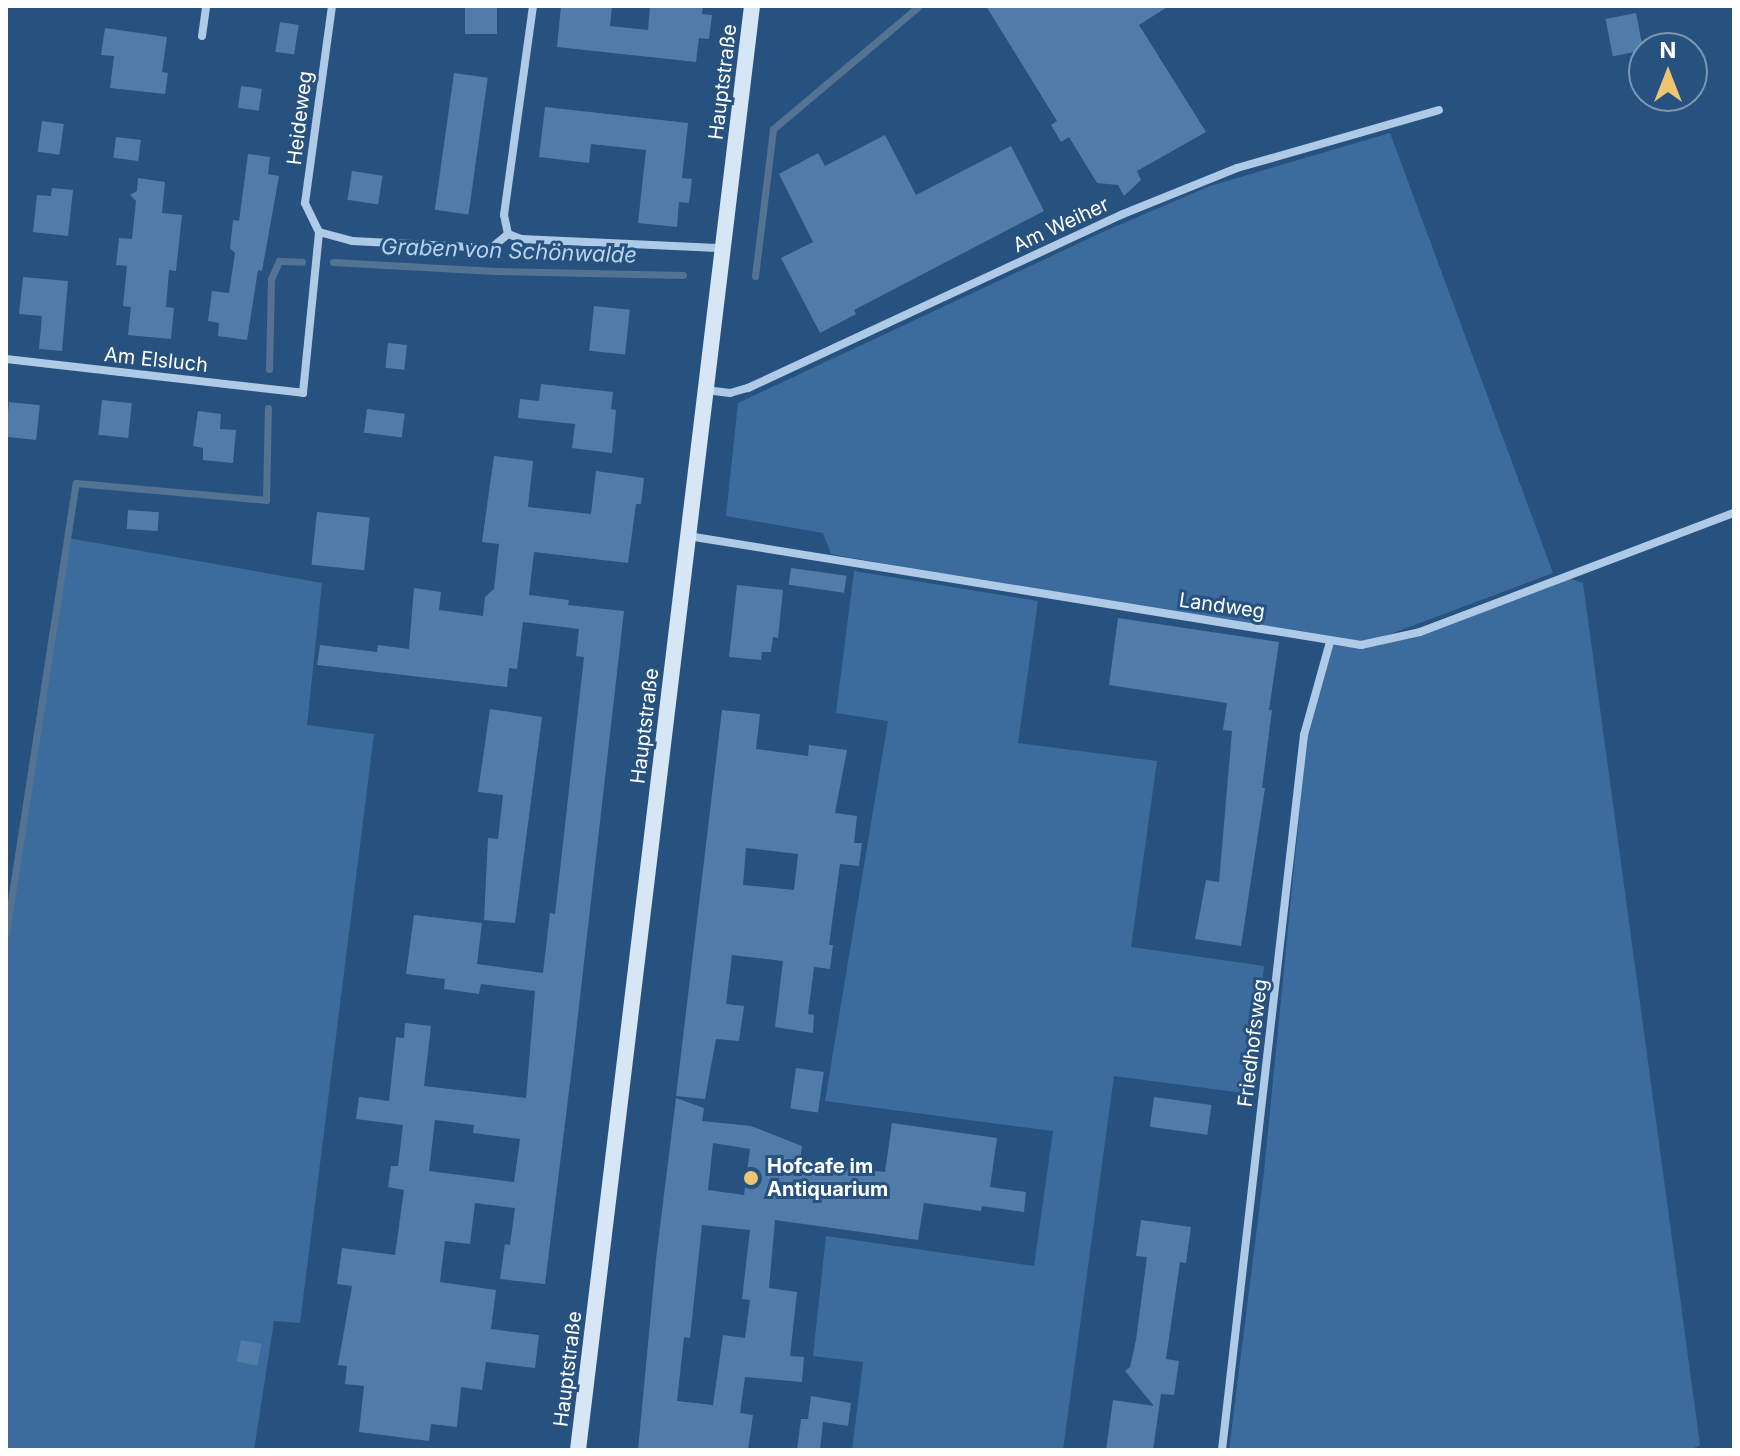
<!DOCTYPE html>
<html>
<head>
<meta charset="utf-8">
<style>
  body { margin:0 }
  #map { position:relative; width:1740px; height:1456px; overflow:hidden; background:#27527f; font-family:Inter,sans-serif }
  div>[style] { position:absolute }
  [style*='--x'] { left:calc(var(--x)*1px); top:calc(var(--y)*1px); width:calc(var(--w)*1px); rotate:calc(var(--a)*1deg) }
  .green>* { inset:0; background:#3c6c9d }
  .stream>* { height:7px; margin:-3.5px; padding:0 3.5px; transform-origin:3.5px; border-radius:3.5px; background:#547393 }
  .building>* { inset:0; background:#4f7ca8; transform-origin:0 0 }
  .street>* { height:8px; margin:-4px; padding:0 4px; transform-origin:4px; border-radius:4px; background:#aecae6 }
  .secondary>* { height:16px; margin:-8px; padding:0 8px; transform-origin:8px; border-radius:8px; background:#d7e6f5 }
  .dots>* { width:22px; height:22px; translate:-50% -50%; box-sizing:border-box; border:4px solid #27527f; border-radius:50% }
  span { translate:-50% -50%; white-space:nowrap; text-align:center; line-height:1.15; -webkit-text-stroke:6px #27527f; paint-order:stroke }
  .street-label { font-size:20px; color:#fff }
  .poi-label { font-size:20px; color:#fff; font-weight:700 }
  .left { translate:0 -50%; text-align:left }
  .water-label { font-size:22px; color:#b9d4ed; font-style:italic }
  .frame { position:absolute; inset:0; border:8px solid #fff; pointer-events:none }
  .north { position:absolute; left:1628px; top:32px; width:80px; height:80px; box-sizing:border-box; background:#27527f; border:2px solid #7d97b2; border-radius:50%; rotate:0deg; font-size:22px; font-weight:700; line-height:32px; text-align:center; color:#fff }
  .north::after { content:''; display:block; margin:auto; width:28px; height:36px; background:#eec473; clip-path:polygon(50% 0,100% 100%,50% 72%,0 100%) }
</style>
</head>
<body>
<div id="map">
  <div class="green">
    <i style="clip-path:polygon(1390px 133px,1553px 573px,1361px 645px,1216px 624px,831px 554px,823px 533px,726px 516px,738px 403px,1105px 231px,1210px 186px)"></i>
    <i style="clip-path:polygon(68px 538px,322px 583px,307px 725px,374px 734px,300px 1323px,274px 1321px,254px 1450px,6px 1450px,6px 933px)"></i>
    <i style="clip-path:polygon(854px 571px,1038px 601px,1018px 743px,1157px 761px,1131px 947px,1264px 966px,1251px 1094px,1114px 1076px,1063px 1450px,852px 1450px,863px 1362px,813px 1356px,826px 1236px,1034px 1266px,1053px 1131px,825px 1101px,888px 721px,836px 713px)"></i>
    <i style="clip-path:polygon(1568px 578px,1583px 583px,1700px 1445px,1690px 1450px,1229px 1450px,1264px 1172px,1307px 736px,1331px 645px,1360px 648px,1421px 635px)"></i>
  </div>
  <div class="stream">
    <i style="--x:333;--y:262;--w:162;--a:3.2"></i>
    <i style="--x:495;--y:271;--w:188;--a:1.2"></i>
    <i style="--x:755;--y:276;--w:148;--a:-83"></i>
    <i style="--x:773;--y:129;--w:189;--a:-40.1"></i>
    <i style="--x:269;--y:369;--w:90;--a:-88.7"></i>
    <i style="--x:271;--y:279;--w:20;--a:-66"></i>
    <i style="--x:279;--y:261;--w:23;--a:2"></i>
    <i style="--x:6;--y:933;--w:455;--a:-81.2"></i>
    <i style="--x:76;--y:483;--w:191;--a:5.1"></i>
    <i style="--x:266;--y:500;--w:92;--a:-88.8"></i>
  </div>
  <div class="building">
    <i style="left:465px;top:6px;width:32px;height:28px"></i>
    <i style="clip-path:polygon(561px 6px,612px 6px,610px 26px,648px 30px,650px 6px,703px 6px,702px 14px,712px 15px,709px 39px,699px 38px,696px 62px,557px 47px)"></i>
    <i style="clip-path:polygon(986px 6px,1169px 6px,1139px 25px,1206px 132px,1137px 171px,1141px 180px,1124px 196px,1118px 185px,1097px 183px,1069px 137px,1061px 142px,1051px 125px,1057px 121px)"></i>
    <i style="left:1636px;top:13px;width:38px;height:31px;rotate:79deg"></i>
    <i style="left:280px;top:22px;width:19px;height:30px;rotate:9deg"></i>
    <i style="clip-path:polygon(105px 28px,167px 37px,162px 72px,168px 73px,165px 94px,110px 88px,114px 56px,101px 55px)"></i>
    <i style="left:454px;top:73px;width:34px;height:138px;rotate:8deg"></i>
    <i style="left:241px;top:86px;width:21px;height:22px;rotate:8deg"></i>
    <i style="clip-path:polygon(545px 107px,688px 123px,682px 178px,692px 179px,689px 203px,679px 202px,677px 227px,638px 223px,646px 150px,591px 144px,589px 163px,539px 157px)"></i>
    <i style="left:42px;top:121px;width:22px;height:31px;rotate:8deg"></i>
    <i style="clip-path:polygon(885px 135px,916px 195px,1011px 146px,1044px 211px,854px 310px,856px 314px,820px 333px,781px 258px,813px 242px,779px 174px,818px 153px,825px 166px)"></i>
    <i style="left:116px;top:137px;width:25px;height:21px;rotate:7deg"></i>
    <i style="clip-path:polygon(248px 154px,270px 157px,268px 174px,279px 176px,262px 271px,258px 270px,247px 340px,218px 336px,219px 323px,208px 321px,212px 291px,229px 293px,235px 253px,230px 248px,233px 220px,239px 221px)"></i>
    <i style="left:352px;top:171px;width:31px;height:29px;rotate:9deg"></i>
    <i style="clip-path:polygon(138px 178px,165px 182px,162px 213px,182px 215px,176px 271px,169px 270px,166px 307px,174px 308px,171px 339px,128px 335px,131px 307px,123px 306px,127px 266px,116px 265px,119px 238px,132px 239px,136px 201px,130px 195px,137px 191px)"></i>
    <i style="clip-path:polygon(52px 188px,73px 190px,68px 236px,33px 232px,37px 195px,51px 196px)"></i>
    <i style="clip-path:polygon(23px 277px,68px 281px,62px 351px,39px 349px,42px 316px,19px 314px)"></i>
    <i style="left:594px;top:306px;width:36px;height:45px;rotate:6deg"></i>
    <i style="left:388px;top:343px;width:19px;height:25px;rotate:6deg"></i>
    <i style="clip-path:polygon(541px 384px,613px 392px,611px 409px,616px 410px,612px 453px,572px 448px,575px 424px,518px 418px,520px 399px,539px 401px)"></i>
    <i style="left:102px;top:400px;width:30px;height:35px;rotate:6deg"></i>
    <i style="left:9px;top:402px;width:31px;height:35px;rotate:6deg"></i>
    <i style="left:367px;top:409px;width:38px;height:24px;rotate:7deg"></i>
    <i style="clip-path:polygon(198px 411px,221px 414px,220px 429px,236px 430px,233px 463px,203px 460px,203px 448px,193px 446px)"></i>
    <i style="clip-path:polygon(evenodd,494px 456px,533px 461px,528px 507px,591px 514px,596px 471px,644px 478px,641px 504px,636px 504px,628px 563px,534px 552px,529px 595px,569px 600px,568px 605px,624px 611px,573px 1059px,545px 1284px,500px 1279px,505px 1244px,510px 1245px,515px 1208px,475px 1203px,470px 1244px,445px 1241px,440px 1282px,496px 1290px,491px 1329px,539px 1335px,535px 1368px,486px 1362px,482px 1390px,461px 1387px,457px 1427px,431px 1424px,429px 1441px,359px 1432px,364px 1386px,345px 1384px,347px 1366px,338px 1365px,352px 1286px,337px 1284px,342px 1248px,395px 1255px,404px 1190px,388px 1187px,391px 1166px,398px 1166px,403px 1125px,356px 1119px,359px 1097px,389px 1101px,396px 1037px,404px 1038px,405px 1023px,431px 1026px,424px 1086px,526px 1098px,535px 991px,481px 984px,479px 994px,444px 989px,445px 979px,406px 974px,414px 915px,482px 923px,477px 964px,543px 973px,550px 913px,555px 914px,584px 657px,576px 656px,579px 629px,523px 622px,517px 669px,509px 668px,507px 687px,317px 665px,320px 645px,377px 652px,378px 645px,409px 649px,414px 588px,441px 592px,439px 610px,483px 616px,485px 597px,494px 589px,499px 544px,482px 542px,494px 456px,435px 1120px,474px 1125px,473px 1133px,520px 1139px,514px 1182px,429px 1171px,435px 1120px)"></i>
    <i style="left:128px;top:510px;width:31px;height:19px;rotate:4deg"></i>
    <i style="left:317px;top:512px;width:53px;height:53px;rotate:6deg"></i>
    <i style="left:791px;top:568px;width:56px;height:17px;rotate:8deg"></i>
    <i style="clip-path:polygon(737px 585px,783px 590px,778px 638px,773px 637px,771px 652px,762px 652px,761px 660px,729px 657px)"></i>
    <i style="clip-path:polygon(1118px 618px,1279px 642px,1269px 710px,1272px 710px,1262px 788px,1265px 788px,1241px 946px,1195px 939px,1206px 880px,1219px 882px,1232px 731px,1223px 730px,1227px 703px,1109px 685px)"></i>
    <i style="clip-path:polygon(490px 709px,542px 717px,515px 923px,484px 920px,488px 838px,498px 839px,503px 795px,478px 792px)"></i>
    <i style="clip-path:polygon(evenodd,722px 710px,760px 714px,756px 749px,808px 756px,809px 745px,847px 750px,835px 813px,857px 816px,854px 843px,862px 843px,859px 866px,840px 864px,829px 945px,833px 945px,830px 969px,814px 967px,808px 1014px,814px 1015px,813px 1033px,775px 1027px,783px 961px,732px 955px,726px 1004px,744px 1006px,739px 1041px,716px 1039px,705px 1099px,676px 1096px,722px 710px,746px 848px,798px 854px,794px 890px,743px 885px,746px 848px)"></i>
    <i style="left:796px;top:1068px;width:28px;height:41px;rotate:8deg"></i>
    <i style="left:1154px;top:1097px;width:58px;height:30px;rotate:8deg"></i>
    <i style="clip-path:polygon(evenodd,676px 1098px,704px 1108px,702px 1121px,751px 1126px,802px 1146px,800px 1161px,856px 1169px,885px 1172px,892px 1123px,997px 1138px,990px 1187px,1026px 1192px,1024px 1212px,982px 1206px,981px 1211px,924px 1203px,918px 1240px,775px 1220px,769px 1288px,797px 1292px,790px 1356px,804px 1357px,802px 1382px,745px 1377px,740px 1413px,753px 1415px,748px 1450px,638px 1450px,656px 1259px,676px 1098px,713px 1143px,750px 1149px,744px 1195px,708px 1190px,713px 1143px,676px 1098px,702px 1225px,750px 1230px,742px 1299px,750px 1300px,745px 1338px,723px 1335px,713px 1405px,677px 1401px,684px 1337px,690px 1338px,702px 1225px)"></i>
    <i style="clip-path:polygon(1141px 1220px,1191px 1227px,1186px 1263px,1180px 1262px,1166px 1359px,1179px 1361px,1174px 1395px,1161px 1394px,1153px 1450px,1106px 1450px,1113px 1400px,1154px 1406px,1125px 1371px,1130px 1367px,1136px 1340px,1147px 1257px,1136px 1256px)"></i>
    <i style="left:241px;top:1340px;width:21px;height:22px;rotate:11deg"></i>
    <i style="clip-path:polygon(811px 1396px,851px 1403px,848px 1426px,823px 1422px,820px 1450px,797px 1450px,801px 1419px,808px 1419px)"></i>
  </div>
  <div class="street">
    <i style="--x:533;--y:6;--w:211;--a:97.9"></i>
    <i style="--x:504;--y:215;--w:19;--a:78"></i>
    <i style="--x:508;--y:234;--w:14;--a:21"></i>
    <i style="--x:521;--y:239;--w:202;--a:2.6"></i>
    <i style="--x:202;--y:36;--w:30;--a:-82"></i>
    <i style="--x:319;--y:232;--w:34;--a:15"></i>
    <i style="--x:352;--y:241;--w:139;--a:2.9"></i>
    <i style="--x:491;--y:248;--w:22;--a:-39"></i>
    <i style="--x:6;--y:359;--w:299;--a:6.5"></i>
    <i style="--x:303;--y:393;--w:162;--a:-84.3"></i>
    <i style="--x:319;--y:232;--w:32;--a:-116"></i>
    <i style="--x:305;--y:203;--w:199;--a:-82.2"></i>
    <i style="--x:706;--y:390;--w:24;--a:7"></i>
    <i style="--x:730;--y:393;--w:19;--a:-16"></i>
    <i style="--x:748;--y:388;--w:413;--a:-24.9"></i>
    <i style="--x:1123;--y:214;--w:123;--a:-22"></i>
    <i style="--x:1237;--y:168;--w:210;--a:-16"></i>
    <i style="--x:688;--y:536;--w:682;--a:9.2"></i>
    <i style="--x:1361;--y:645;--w:60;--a:-12.4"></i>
    <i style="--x:1420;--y:632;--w:336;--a:-20.8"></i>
    <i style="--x:1222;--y:1450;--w:720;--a:-83.46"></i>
    <i style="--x:1304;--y:735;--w:97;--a:-74.4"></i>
  </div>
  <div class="secondary">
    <i style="--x:578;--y:1450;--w:1454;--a:-83.13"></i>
  </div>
  <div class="dots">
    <i style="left:751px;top:1178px;background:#eec473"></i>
  </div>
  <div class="street-label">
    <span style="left:723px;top:82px;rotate:-83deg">Hauptstraße</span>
    <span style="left:300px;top:118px;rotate:-83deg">Heideweg</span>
    <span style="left:1061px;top:225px;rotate:-25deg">Am Weiher</span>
    <span style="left:156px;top:360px;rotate:6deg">Am Elsluch</span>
    <span style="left:1222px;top:606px;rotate:8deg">Landweg</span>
    <span style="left:645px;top:726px;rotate:-83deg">Hauptstraße</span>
    <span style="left:1253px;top:1043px;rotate:-83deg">Friedhofsweg</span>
    <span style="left:568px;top:1369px;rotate:-83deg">Hauptstraße</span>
  </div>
  <div class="poi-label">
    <span class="left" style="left:767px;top:1178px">Hofcafe im<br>Antiquarium</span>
  </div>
  <div class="water-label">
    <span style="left:509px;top:251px;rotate:2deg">Graben von Schönwalde</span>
  </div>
  <div class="frame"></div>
  <div class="north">N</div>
</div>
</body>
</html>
